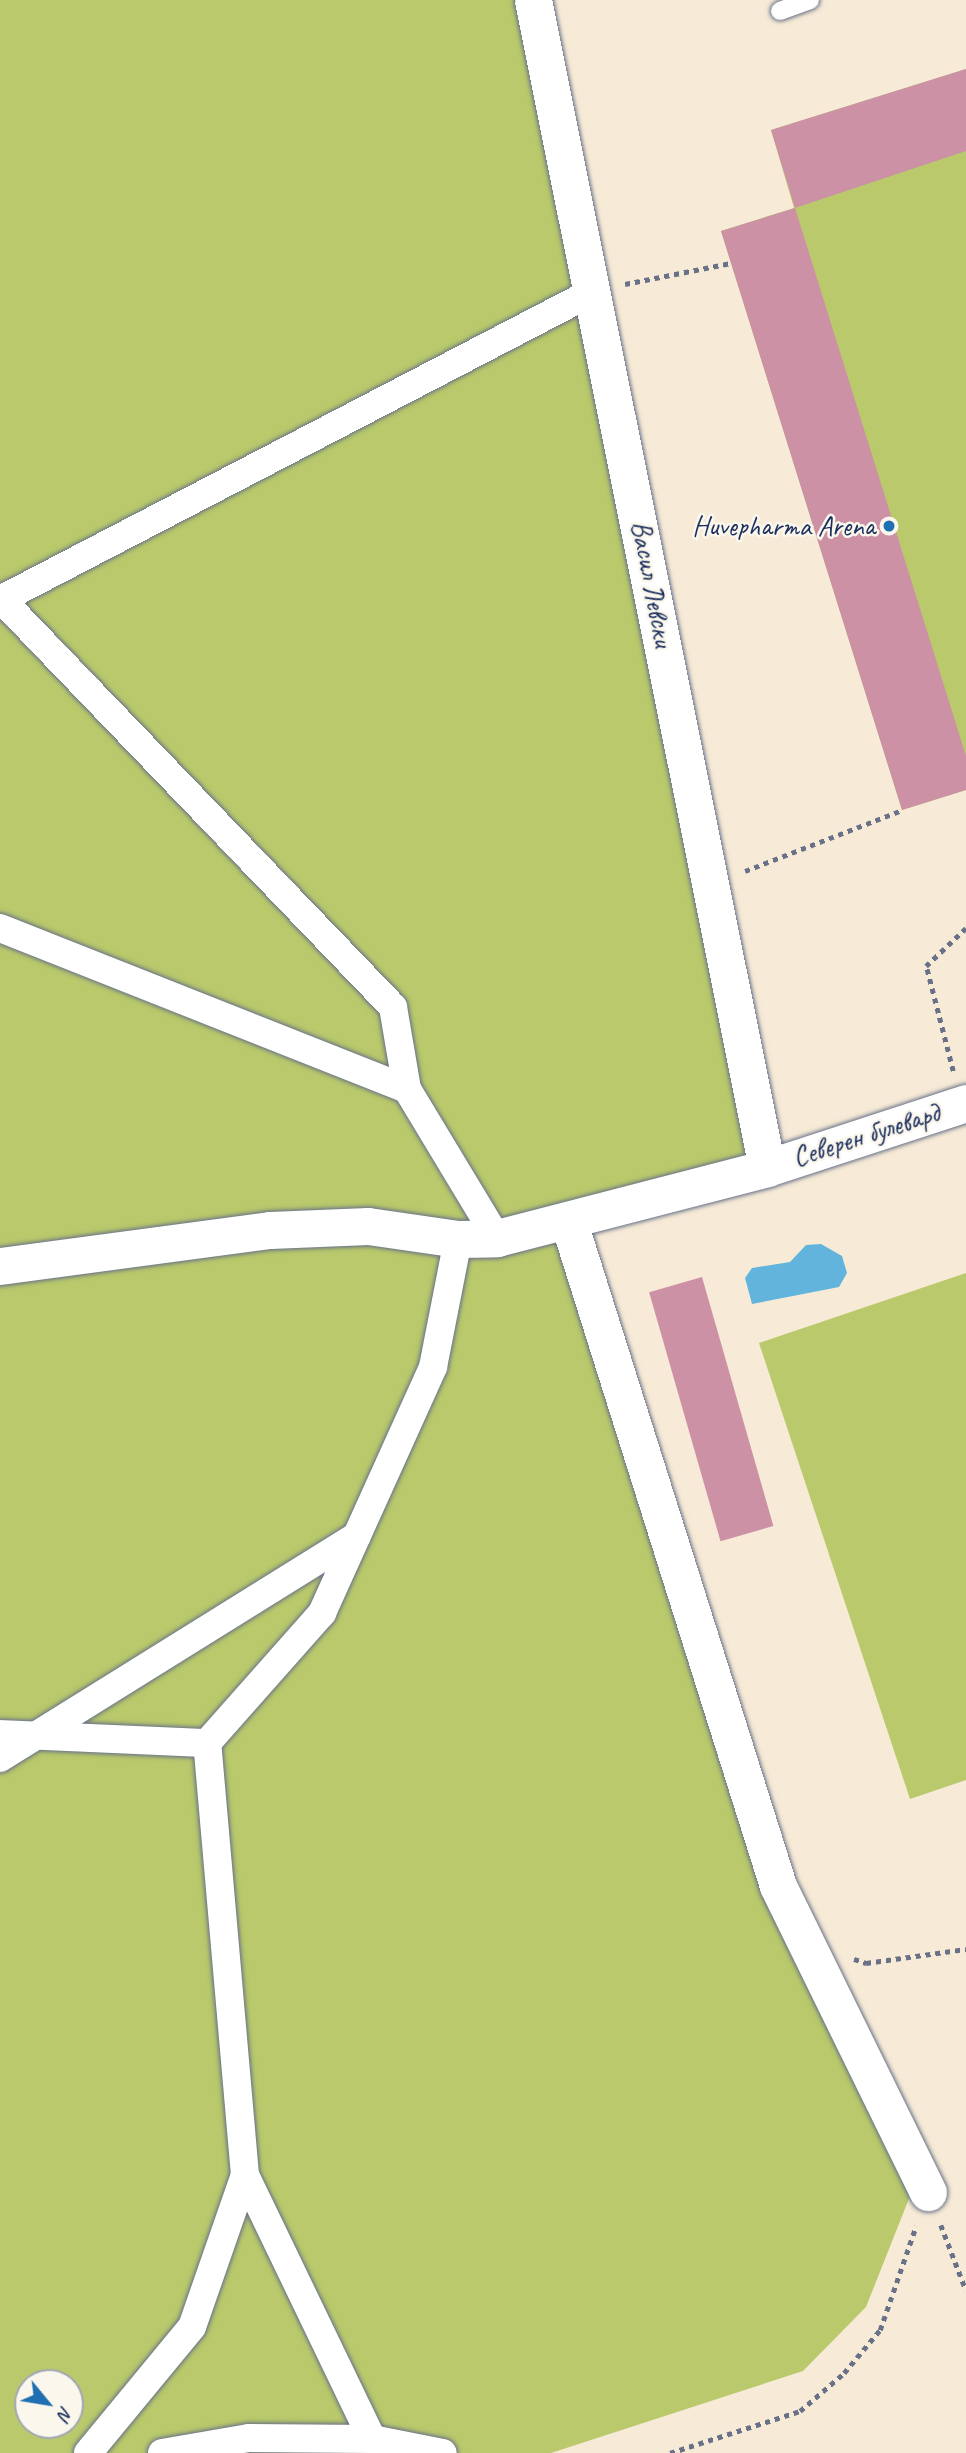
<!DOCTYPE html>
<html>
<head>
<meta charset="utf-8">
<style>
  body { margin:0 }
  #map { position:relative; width:966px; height:2453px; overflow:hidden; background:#f7ebd7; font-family:Caveat,sans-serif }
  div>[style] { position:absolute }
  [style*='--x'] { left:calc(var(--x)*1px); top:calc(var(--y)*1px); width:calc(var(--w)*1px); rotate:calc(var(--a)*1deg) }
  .green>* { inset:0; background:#b9c96b }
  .water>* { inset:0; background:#62b4dd }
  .building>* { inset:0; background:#cd91a6; transform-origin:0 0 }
  .path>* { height:4.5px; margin-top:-2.25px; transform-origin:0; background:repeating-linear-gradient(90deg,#687188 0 5px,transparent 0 10px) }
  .roads { filter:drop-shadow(0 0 2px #687188) drop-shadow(0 0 2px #687188) }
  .service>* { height:18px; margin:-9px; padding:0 9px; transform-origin:9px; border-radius:9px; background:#fff }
  .pedestrian>* { height:28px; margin:-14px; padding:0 14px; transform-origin:14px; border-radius:14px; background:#fff }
  .minor>* { height:37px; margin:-18.5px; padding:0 18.5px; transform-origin:18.5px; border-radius:18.5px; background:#fff }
  .dots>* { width:19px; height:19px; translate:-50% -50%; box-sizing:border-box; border:4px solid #fbf7ec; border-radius:50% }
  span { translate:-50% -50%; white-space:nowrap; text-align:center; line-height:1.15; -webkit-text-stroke:5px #fbf7ec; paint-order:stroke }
  .poi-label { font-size:28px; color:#1b2f5e }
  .right { translate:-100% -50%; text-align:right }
  .street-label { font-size:28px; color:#1b2f5e }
  .north { position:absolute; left:14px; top:2369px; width:70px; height:70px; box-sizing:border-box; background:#fbf7ec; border:2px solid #a1a7b3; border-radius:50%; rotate:120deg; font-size:19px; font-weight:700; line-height:28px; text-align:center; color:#1b2f5e }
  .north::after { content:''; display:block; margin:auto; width:24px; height:32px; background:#1f6fb2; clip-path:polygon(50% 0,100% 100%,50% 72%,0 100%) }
</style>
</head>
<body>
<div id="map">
  <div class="green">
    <i style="clip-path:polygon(evenodd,0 0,524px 0,769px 1152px,555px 1216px,765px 1887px,910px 2196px,866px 2307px,803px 2371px,551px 2453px,0 2453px,0 0,28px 2383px,70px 2383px,70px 2425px,28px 2425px,28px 2383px)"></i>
    <i style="clip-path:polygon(966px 69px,966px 790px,902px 810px,721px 231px,794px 208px,771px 130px)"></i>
    <i style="clip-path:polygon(966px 1273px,966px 1780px,910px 1799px,759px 1343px)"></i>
  </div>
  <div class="water">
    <i style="clip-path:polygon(821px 1244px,842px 1256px,847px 1273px,839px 1287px,752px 1304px,745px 1278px,752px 1268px,790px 1262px,806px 1245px)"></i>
  </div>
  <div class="building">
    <i style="clip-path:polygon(966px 69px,966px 151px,795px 208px,771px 130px)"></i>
    <i style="clip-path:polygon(795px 208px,966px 756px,966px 790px,902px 810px,721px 231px)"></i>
    <i style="left:702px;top:1277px;width:259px;height:55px;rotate:74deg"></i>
  </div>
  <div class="path">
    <i style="--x:625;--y:284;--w:108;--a:-11.2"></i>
    <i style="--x:745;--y:871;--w:168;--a:-21.2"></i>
    <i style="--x:953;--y:1071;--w:108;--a:-104.4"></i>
    <i style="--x:926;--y:966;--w:55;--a:-43.5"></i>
    <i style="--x:854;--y:1959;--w:13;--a:18"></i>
    <i style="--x:866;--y:1963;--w:101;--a:-8"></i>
    <i style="--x:941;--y:2225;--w:70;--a:69"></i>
    <i style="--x:670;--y:2453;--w:137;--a:-17.9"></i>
    <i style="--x:800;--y:2411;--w:58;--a:-40.8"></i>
    <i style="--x:844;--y:2373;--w:56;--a:-50.1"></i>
    <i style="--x:880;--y:2330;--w:110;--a:-70.9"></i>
  </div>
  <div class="roads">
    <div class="service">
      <i style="--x:780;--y:11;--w:32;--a:-20"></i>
    </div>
    <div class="pedestrian">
      <i style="--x:0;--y:598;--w:567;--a:46.14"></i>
      <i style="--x:393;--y:1007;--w:83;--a:80.3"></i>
      <i style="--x:0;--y:600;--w:670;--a:-27.48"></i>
      <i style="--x:0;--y:928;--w:438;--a:21.6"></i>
      <i style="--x:407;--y:1089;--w:174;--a:58.9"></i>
      <i style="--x:0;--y:1734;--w:207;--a:2.5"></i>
      <i style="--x:207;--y:1743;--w:174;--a:-48.5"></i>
      <i style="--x:322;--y:1613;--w:270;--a:-65.7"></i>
      <i style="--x:433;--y:1367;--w:130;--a:-78.9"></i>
      <i style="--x:0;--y:1758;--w:420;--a:-31.9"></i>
      <i style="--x:245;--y:2175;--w:293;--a:64.3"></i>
      <i style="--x:88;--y:2453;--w:163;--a:-50.5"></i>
      <i style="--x:192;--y:2327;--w:161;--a:-70.8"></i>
      <i style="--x:245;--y:2175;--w:434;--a:-95"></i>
      <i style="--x:162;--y:2453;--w:88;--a:-9.8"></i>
      <i style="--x:249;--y:2438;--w:123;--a:0.5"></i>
      <i style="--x:372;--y:2439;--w:72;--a:11.2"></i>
    </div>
    <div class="minor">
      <i style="--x:533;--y:0;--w:1191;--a:78.67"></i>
      <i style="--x:569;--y:1223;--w:695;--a:72.5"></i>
      <i style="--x:778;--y:1886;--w:341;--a:63.9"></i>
      <i style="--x:0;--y:1266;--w:272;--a:-7.6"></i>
      <i style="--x:270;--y:1230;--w:98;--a:-2.3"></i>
      <i style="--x:368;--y:1226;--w:91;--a:8.2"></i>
      <i style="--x:458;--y:1239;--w:39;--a:-1"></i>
      <i style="--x:497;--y:1238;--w:279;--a:-14.5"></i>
      <i style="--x:767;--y:1168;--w:209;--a:-18.1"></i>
    </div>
  </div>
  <div class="dots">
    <i style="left:889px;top:526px;background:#1f6fb2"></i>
  </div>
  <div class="poi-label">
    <span class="right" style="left:875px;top:526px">Huvepharma Arena</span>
  </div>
  <div class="street-label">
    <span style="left:652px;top:584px;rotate:79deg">Васил Левски</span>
    <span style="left:866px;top:1135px;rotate:-18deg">Северен булевард</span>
  </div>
  <div class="north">N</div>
</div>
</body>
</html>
